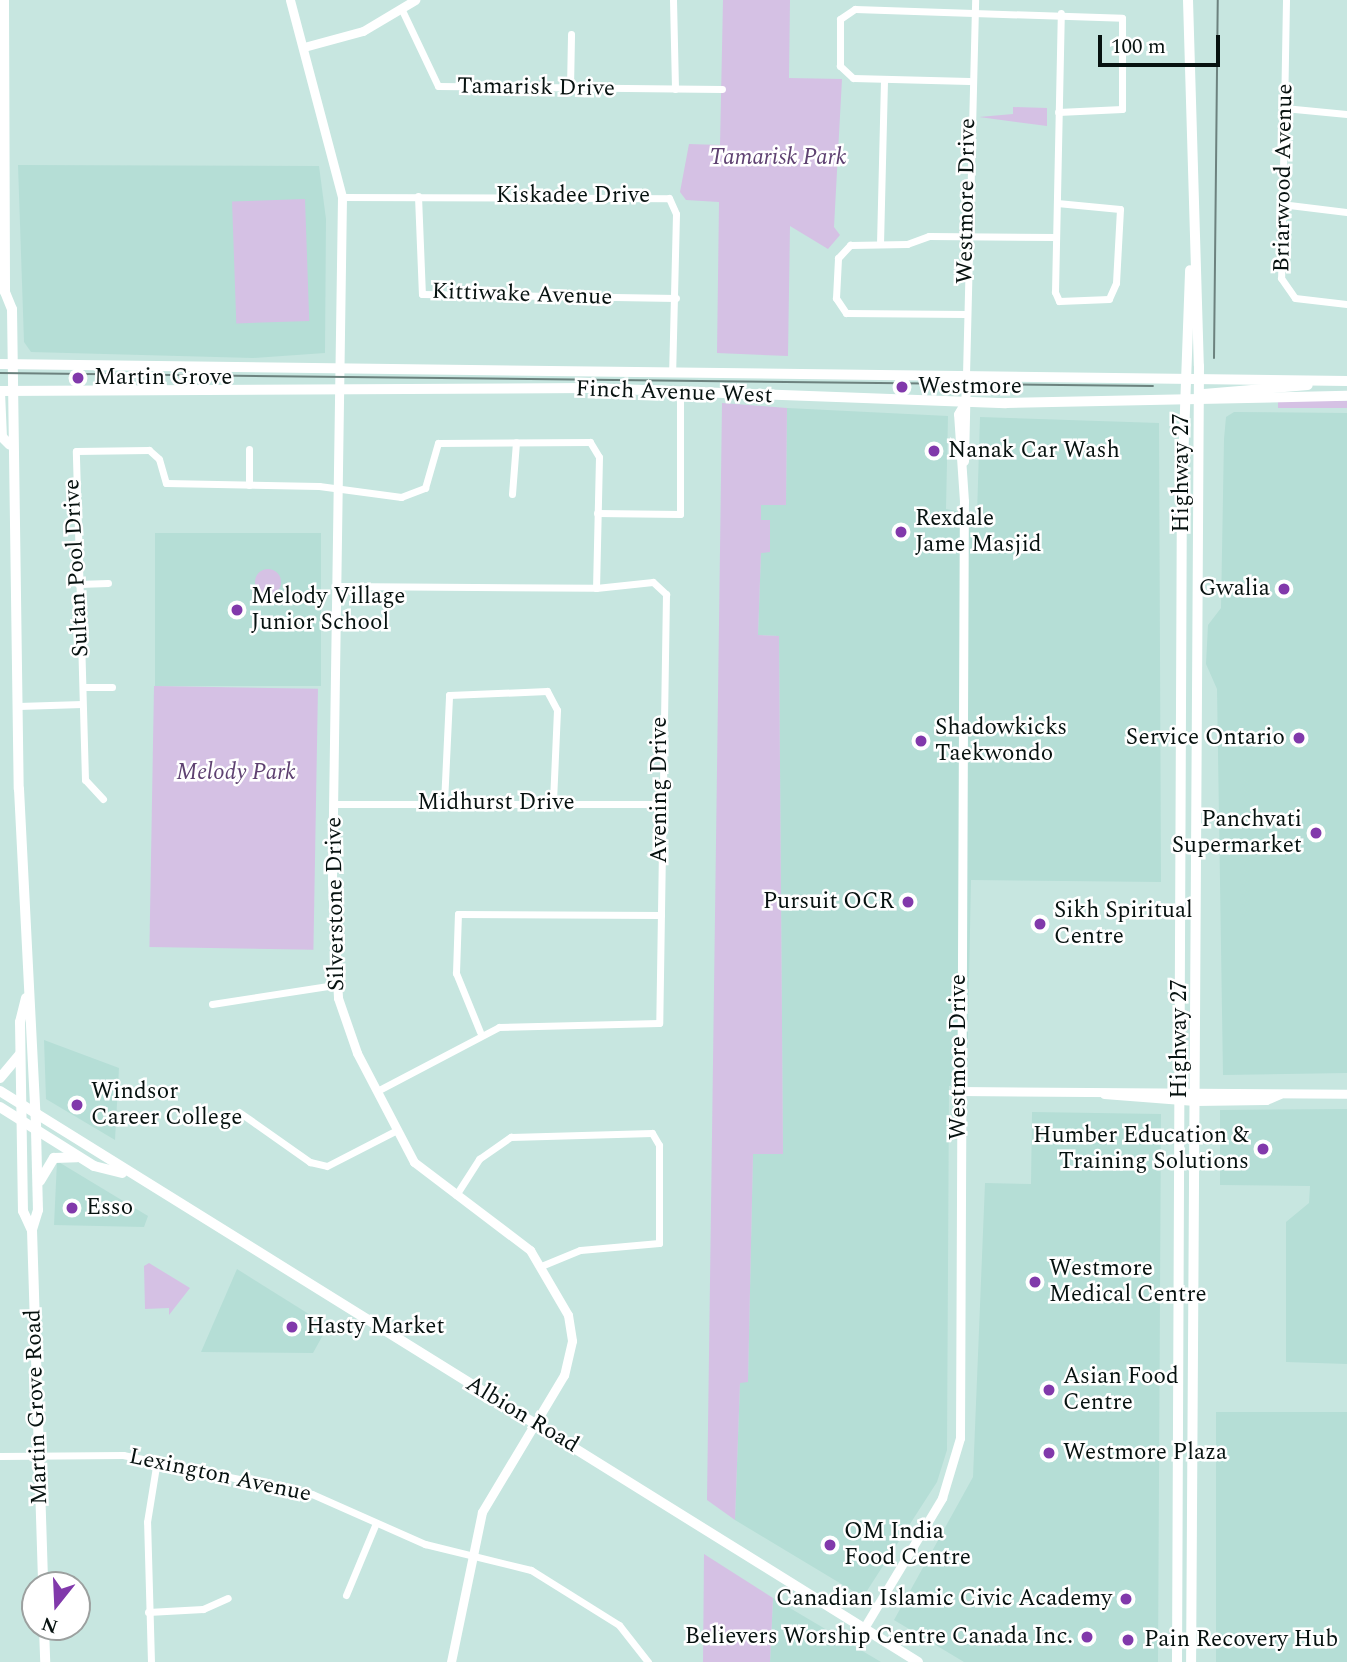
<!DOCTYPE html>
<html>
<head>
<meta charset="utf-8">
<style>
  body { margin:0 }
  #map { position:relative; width:1347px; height:1662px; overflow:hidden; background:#c7e6e0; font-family:Spectral,serif }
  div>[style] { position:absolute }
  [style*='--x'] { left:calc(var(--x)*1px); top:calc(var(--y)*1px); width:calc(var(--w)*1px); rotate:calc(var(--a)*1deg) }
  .built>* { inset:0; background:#b5ded6; transform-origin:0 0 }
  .green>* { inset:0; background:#d5c1e4; transform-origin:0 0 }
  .round { border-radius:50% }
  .minor>* { height:7px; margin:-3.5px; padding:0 3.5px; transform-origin:3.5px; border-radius:3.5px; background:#fff }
  .tertiary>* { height:9px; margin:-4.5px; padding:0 4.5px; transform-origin:4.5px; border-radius:4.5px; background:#fff }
  .secondary>* { height:10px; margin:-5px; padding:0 5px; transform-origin:5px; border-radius:5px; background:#fff }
  .primary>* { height:10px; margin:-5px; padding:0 5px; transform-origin:5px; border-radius:5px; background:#fff }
  .tram>* { height:2px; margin:-1px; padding:0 1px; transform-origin:1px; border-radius:1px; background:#6c827e }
  .dots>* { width:19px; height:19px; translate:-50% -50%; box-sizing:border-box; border:4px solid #fff; border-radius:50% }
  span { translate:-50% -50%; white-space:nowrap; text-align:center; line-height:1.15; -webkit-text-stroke:5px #fff; paint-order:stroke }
  .street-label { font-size:23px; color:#071210 }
  .park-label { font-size:23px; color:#5e4171; font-style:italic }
  .poi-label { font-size:23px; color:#071210 }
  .left { translate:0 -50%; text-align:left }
  .right { translate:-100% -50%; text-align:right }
  .north { position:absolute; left:21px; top:1571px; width:70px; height:70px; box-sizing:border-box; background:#fff; border:2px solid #9ca09f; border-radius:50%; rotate:198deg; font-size:19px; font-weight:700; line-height:28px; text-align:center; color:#071210 }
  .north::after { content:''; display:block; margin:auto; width:24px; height:32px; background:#8139ab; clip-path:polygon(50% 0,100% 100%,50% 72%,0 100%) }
  .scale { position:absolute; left:1098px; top:35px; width:122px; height:32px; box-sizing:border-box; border:4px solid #071210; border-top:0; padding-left:9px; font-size:21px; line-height:24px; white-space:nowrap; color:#071210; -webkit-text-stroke:5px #fff; paint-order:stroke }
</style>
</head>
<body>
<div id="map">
  <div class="built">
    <i style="clip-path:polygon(18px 165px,319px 166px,326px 219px,325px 353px,253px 358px,31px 352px,24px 342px)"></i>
    <i style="clip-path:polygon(787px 408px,948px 416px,946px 509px,977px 515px,980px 417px,1159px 423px,1161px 882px,971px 880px,967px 1084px,949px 1086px,947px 1450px,937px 1482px,863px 1597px,735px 1520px,740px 1382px,748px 1381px,753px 1153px,783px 1153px,779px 636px,758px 635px,761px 552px,769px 552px,769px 520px,761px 520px,761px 505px,786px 504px)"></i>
    <i style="clip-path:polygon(1234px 412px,1347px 413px,1347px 1073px,1223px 1075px,1217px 689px,1206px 664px,1208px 625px,1221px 608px,1224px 439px,1226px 417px)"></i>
    <i style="left:155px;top:533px;width:166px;height:153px"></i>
    <i style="clip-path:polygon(44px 1040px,119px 1068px,115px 1140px,46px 1099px)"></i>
    <i style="clip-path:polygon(1347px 1109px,1347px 1364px,1286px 1362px,1286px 1222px,1309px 1203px,1310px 1186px,1220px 1185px,1220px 1110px)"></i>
    <i style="clip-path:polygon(1032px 1112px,1161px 1114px,1158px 1662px,964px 1662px,894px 1620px,973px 1477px,985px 1183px,1031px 1184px)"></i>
    <i style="clip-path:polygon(57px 1161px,148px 1216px,144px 1227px,54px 1225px)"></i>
    <i style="clip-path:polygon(237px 1269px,328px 1326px,313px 1353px,201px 1352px)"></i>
    <i style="left:1216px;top:1412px;width:131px;height:250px"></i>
    <i style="clip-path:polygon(773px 1598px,881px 1662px,770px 1662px)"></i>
  </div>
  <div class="green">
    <i style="clip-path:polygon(723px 0,790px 0,789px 78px,842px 79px,834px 227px,840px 235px,828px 249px,790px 226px,788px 356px,717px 353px,719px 202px,686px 200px,680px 192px,689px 144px,720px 145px)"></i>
    <i style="clip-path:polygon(1013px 107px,1047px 108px,1047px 126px,979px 117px,1013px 114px)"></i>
    <i style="left:305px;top:199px;width:122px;height:73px;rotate:88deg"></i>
    <i style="left:1278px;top:401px;width:69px;height:7px"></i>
    <i style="clip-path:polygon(722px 403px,787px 408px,786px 505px,761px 505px,761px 520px,770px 520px,770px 552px,761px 553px,758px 635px,779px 636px,783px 1154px,753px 1154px,748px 1382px,740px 1383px,735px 1520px,707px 1500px)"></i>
    <i class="round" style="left:255px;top:569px;width:26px;height:26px"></i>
    <i style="left:154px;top:686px;width:164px;height:261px;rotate:1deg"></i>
    <i style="clip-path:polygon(149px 1263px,190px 1288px,169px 1315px,169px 1308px,145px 1309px,144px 1266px)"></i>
    <i style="clip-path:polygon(704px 1554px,773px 1598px,770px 1662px,703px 1662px)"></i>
  </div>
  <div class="minor">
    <i style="--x:673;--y:0;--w:89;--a:88.7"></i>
    <i style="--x:1286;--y:0;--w:278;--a:91"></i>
    <i style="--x:1281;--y:278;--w:24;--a:55"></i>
    <i style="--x:1295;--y:298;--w:52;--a:6.6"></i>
    <i style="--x:401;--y:8;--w:86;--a:64.6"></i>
    <i style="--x:438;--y:86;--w:284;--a:0.6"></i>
    <i style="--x:969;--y:81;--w:116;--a:-178.5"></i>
    <i style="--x:853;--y:78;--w:18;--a:-137"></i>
    <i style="--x:840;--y:66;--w:47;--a:-90"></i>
    <i style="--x:840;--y:19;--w:18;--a:-34"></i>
    <i style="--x:855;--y:9;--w:267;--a:1.9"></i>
    <i style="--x:1122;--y:18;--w:91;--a:90"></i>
    <i style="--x:1122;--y:109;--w:64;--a:177.3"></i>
    <i style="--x:570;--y:88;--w:54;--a:-88.9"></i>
    <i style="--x:1284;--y:108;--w:63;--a:5.4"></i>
    <i style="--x:418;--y:196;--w:98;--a:87.7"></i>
    <i style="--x:422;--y:294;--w:254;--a:0.9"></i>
    <i style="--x:342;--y:197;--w:327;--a:0.2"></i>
    <i style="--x:669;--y:198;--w:17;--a:66"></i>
    <i style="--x:676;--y:214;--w:159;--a:91.4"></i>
    <i style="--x:1057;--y:203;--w:63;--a:5.4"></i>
    <i style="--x:1120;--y:209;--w:74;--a:93.1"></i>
    <i style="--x:1116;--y:283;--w:17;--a:114"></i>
    <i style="--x:1109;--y:299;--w:50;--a:177.7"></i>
    <i style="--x:1059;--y:301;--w:10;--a:-114"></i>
    <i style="--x:1055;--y:292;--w:279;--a:-88.8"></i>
    <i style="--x:1281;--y:204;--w:66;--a:6.9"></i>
    <i style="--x:880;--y:244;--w:163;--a:-88.6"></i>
    <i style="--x:966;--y:314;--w:120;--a:-179.5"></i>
    <i style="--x:846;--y:313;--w:18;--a:-124"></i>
    <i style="--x:836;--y:298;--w:40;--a:-87.1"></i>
    <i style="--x:838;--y:258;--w:18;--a:-47"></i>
    <i style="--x:850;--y:245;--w:57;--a:-1"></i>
    <i style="--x:907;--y:244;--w:23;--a:-20"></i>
    <i style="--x:929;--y:236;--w:126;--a:0.5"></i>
    <i style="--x:966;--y:375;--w:375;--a:-88.6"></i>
    <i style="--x:249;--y:485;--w:36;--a:-90"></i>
    <i style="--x:512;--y:494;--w:52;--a:-85.6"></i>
    <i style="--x:597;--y:513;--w:83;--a:0.7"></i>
    <i style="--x:680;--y:514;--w:123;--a:-90"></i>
    <i style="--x:78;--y:584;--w:30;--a:-2"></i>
    <i style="--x:335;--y:586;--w:261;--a:0.4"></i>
    <i style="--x:596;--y:588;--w:57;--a:-6"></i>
    <i style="--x:653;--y:582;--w:18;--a:43"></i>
    <i style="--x:666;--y:594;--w:429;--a:90.9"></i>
    <i style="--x:659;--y:1023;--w:160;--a:178.6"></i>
    <i style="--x:499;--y:1027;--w:138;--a:152.3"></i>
    <i style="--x:83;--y:687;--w:29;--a:0"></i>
    <i style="--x:18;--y:706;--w:64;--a:-1.8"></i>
    <i style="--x:103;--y:799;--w:26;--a:-133"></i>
    <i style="--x:85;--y:780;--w:329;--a:-91.6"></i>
    <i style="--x:76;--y:451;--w:73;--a:-0.8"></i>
    <i style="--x:149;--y:450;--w:13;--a:42"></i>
    <i style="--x:159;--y:459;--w:25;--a:74"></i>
    <i style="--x:166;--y:483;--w:153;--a:1.1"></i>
    <i style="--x:319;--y:486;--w:83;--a:7.6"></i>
    <i style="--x:401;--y:497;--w:26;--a:-21"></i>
    <i style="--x:425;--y:488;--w:47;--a:-73.9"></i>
    <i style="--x:438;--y:443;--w:152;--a:-0.4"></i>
    <i style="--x:590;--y:442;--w:17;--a:59"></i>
    <i style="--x:599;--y:457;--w:131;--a:91.3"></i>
    <i style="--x:444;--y:803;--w:108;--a:-87.3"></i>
    <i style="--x:449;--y:695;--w:98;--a:-2.3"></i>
    <i style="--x:547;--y:691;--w:21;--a:62"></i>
    <i style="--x:557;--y:710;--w:93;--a:92.5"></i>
    <i style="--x:334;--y:804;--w:324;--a:0"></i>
    <i style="--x:212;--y:1004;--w:124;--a:-8.8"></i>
    <i style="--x:480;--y:1032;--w:64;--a:-112.1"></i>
    <i style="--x:456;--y:973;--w:59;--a:-88.1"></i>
    <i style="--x:458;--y:914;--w:203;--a:0.3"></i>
    <i style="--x:239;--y:1112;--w:87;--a:35.2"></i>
    <i style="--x:310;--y:1162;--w:17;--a:13"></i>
    <i style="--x:327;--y:1166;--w:79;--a:-27.2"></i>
    <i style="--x:456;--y:1195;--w:43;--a:-57.4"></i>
    <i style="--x:479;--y:1159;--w:39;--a:-35"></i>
    <i style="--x:511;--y:1137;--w:141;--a:-1.6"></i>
    <i style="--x:652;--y:1133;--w:14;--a:60"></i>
    <i style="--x:659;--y:1145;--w:98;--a:90"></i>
    <i style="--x:659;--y:1243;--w:79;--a:174.9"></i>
    <i style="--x:580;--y:1250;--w:42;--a:157.7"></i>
    <i style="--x:0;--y:1456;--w:123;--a:-0.5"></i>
    <i style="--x:123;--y:1455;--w:193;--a:11.7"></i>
    <i style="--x:312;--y:1494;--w:124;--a:23.9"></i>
    <i style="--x:425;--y:1544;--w:109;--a:13.8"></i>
    <i style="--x:531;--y:1570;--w:104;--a:32"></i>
    <i style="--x:619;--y:1625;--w:47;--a:51.9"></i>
    <i style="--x:346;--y:1595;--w:78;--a:-67.4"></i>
    <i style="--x:148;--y:1612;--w:55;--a:-3.1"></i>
    <i style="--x:203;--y:1609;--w:27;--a:-24"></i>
    <i style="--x:151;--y:1662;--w:140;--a:-91.6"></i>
    <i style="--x:147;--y:1522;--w:63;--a:-80.8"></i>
  </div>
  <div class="tertiary">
    <i style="--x:290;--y:0;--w:204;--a:75.2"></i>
    <i style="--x:342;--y:197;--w:686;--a:90.84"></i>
    <i style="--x:332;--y:883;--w:115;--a:87"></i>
    <i style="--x:338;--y:998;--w:58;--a:70.9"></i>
    <i style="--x:357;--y:1053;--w:123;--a:62.4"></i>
    <i style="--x:414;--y:1162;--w:146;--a:37.2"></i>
    <i style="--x:530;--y:1250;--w:75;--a:59.7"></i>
    <i style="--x:568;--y:1315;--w:26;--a:81"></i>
    <i style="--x:572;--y:1341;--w:35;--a:103"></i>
    <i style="--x:564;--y:1375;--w:160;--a:120.9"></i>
    <i style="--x:482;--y:1512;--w:153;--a:101.7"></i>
    <i style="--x:304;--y:47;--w:61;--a:-15.2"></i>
    <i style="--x:363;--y:31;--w:61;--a:-30.8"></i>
    <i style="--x:964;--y:461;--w:86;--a:-88.7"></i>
    <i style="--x:958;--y:1091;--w:389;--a:0.4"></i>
    <i style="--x:1104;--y:1094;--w:91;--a:4.4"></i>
    <i style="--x:1195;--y:1101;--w:71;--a:-0.8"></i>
    <i style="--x:1266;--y:1100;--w:15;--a:-23"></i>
    <i style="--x:864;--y:1628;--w:152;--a:-59"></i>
    <i style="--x:942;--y:1498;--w:63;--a:-73.3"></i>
    <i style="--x:960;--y:1438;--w:937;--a:-89.76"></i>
    <i style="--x:964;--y:501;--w:87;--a:-93.9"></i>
    <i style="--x:958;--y:414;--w:14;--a:-60"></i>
  </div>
  <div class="secondary">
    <i style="--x:4;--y:0;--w:292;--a:89.8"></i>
    <i style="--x:5;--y:292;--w:18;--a:68"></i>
    <i style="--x:12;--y:309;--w:480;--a:89.2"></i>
    <i style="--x:19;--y:789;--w:341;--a:87.1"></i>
    <i style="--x:36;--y:1130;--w:80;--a:88.6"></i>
    <i style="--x:38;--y:1210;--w:21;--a:107"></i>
    <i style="--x:32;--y:1230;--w:355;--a:88.2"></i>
    <i style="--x:0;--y:364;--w:1347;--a:0.72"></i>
    <i style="--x:0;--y:391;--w:589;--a:-0.29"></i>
    <i style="--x:589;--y:388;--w:417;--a:2.1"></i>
    <i style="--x:1006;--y:403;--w:341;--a:-1.2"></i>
    <i style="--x:0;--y:392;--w:45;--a:87.5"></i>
    <i style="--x:2;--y:437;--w:11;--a:45"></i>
    <i style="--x:1204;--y:394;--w:104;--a:-4.9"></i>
    <i style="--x:26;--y:998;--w:25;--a:104"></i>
    <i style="--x:20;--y:1022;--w:189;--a:89.1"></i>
    <i style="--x:23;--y:1211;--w:21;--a:65"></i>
    <i style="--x:0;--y:1078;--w:31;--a:-50"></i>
    <i style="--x:0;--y:1091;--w:1081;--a:31.88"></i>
    <i style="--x:0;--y:1107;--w:111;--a:32.1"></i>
    <i style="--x:94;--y:1166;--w:29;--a:14"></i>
    <i style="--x:40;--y:1181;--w:27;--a:-59"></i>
    <i style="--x:54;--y:1158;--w:23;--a:-2"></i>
    <i style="--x:44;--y:1627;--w:35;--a:88"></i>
  </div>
  <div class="primary">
    <i style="--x:1188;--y:0;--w:366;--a:88.3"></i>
    <i style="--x:1199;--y:366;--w:1296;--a:90.35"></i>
    <i style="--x:1177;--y:1662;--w:1171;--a:-89.76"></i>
    <i style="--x:1182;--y:491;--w:221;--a:-87.9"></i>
  </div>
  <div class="tram">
    <i style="--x:1214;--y:358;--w:358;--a:-89.4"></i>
    <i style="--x:0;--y:373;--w:1153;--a:0.65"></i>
  </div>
  <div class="dots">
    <i style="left:78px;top:378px;background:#8139ab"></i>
    <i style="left:902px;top:387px;background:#8139ab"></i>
    <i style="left:934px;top:451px;background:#8139ab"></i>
    <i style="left:901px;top:532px;background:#8139ab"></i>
    <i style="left:1284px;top:589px;background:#8139ab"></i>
    <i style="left:237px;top:610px;background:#8139ab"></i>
    <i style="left:1299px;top:738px;background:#8139ab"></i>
    <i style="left:921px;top:741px;background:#8139ab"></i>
    <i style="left:1316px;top:833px;background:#8139ab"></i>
    <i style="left:908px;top:902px;background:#8139ab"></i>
    <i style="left:1040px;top:924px;background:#8139ab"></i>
    <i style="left:77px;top:1105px;background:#8139ab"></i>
    <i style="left:1263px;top:1149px;background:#8139ab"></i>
    <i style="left:72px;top:1208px;background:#8139ab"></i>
    <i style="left:1035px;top:1282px;background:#8139ab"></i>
    <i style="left:292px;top:1327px;background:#8139ab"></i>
    <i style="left:1049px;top:1390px;background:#8139ab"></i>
    <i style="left:1049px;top:1453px;background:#8139ab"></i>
    <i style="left:830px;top:1545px;background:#8139ab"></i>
    <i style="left:1126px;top:1599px;background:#8139ab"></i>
    <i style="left:1087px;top:1637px;background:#8139ab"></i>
    <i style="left:1128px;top:1640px;background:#8139ab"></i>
  </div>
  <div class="street-label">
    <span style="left:536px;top:88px;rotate:1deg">Tamarisk Drive</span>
    <span style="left:1284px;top:178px;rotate:-89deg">Briarwood Avenue</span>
    <span style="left:573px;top:196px">Kiskadee Drive</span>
    <span style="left:967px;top:201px;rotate:-89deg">Westmore Drive</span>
    <span style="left:522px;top:295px;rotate:2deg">Kittiwake Avenue</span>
    <span style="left:674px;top:393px;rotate:2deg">Finch Avenue West</span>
    <span style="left:1182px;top:473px;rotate:-90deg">Highway 27</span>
    <span style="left:77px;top:568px;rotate:-93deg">Sultan Pool Drive</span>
    <span style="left:660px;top:790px;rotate:-90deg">Avening Drive</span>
    <span style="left:496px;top:803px">Midhurst Drive</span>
    <span style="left:336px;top:904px;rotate:-91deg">Silverstone Drive</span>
    <span style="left:1180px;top:1039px;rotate:-90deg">Highway 27</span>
    <span style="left:959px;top:1057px;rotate:-90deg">Westmore Drive</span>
    <span style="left:37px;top:1407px;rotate:-92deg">Martin Grove Road</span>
    <span style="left:522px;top:1415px;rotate:31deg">Albion Road</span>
    <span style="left:220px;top:1476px;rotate:12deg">Lexington Avenue</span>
  </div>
  <div class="park-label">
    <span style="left:778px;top:158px">Tamarisk Park</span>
    <span style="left:236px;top:773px">Melody Park</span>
  </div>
  <div class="poi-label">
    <span class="left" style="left:94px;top:378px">Martin Grove</span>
    <span class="left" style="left:918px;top:387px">Westmore</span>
    <span class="left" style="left:948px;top:451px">Nanak Car Wash</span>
    <span class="left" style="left:915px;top:532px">Rexdale<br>Jame Masjid</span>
    <span class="right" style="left:1270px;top:589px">Gwalia</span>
    <span class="left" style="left:251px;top:610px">Melody Village<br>Junior School</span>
    <span class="left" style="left:935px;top:741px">Shadowkicks<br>Taekwondo</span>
    <span class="right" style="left:1285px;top:738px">Service Ontario</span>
    <span class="right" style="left:1302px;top:833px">Panchvati<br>Supermarket</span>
    <span class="right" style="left:894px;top:902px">Pursuit OCR</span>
    <span class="left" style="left:1054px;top:924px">Sikh Spiritual<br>Centre</span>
    <span class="left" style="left:91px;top:1105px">Windsor<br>Career College</span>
    <span class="right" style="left:1249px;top:1149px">Humber Education &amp;<br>Training Solutions</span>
    <span class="left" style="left:86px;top:1208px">Esso</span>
    <span class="left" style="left:1049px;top:1282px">Westmore<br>Medical Centre</span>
    <span class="left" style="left:306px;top:1327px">Hasty Market</span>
    <span class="left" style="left:1063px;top:1390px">Asian Food<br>Centre</span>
    <span class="left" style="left:1063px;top:1453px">Westmore Plaza</span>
    <span class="left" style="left:844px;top:1545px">OM India<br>Food Centre</span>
    <span class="right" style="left:1112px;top:1599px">Canadian Islamic Civic Academy</span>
    <span class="right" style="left:1073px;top:1637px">Believers Worship Centre Canada Inc.</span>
    <span class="left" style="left:1144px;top:1640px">Pain Recovery Hub</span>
  </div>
  <div class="north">N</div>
  <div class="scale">100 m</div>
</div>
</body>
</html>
